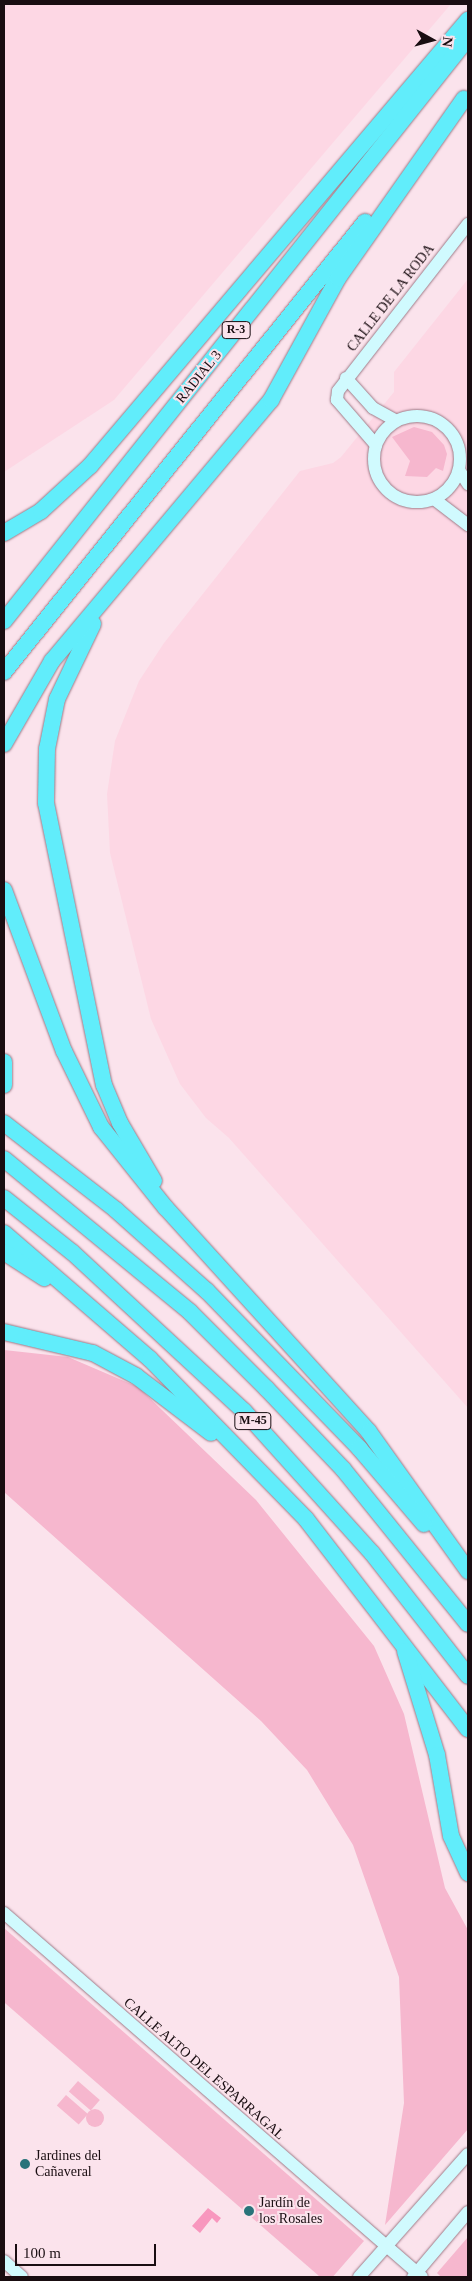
<!DOCTYPE html>
<html>
<head>
<meta charset="utf-8">
<style>
  body { margin:0 }
  #map { position:relative; width:472px; height:2281px; overflow:hidden; background:#fbe3ec; font-family:Georgia,serif }
  div>[style] { position:absolute }
  [style*='--x'] { left:calc(var(--x)*1px); top:calc(var(--y)*1px); width:calc(var(--w)*1px); rotate:calc(var(--a)*1deg) }
  .built>* { inset:0; background:#fdd7e4 }
  .green>* { inset:0; background:#f6b7ce; transform-origin:0 0 }
  .round { border-radius:50% }
  .water>* { inset:0; background:#f897be }
  .roads { filter:drop-shadow(0 0 1px #9e7a87) drop-shadow(0 0 1px #9e7a87) }
  .secondary>* { height:12px; margin:-6px; padding:0 6px; transform-origin:6px; border-radius:6px; background:#d0fafe }
  .secondary>.ring { margin:-6px; padding:0; box-sizing:content-box; background:none; border:12px solid #d0fafe; border-radius:50% }
  .highway>* { height:16px; margin:-8px; padding:0 8px; transform-origin:8px; border-radius:8px; background:#61edfb }
  .dots>* { width:14px; height:14px; translate:-50% -50%; box-sizing:border-box; border:2px solid #fbe3ec; border-radius:50% }
  span { translate:-50% -50%; white-space:nowrap; text-align:center; line-height:1.15; -webkit-text-stroke:4px #fbe3ec; paint-order:stroke }
  .shield-label span { padding:1px 4px; background:#fbe3ec; border:1px solid; border-radius:4px; -webkit-text-stroke-width:0 }
  .shield-label { font-size:12px; color:#190d11; font-weight:700 }
  .street-label { font-size:14px; color:#190d11 }
  .poi-label { font-size:14px; color:#190d11 }
  .left { translate:0 -50%; text-align:left }
  .frame { position:absolute; inset:0; border:5px solid #190d11; pointer-events:none }
  .north { position:absolute; left:407px; top:15px; width:50px; height:50px; -webkit-text-stroke:4px #fbe3ec; paint-order:stroke; rotate:97deg; font-size:14px; font-weight:700; line-height:20px; text-align:center; color:#190d11 }
  .north::after { content:''; display:block; margin:auto; width:18px; height:22px; background:#190d11; clip-path:polygon(50% 0,100% 100%,50% 72%,0 100%) }
  .scale { position:absolute; left:15px; top:2244px; width:141px; height:22px; box-sizing:border-box; border:2px solid #190d11; border-top:0; padding-left:6px; font-size:15px; line-height:18px; white-space:nowrap; color:#190d11; -webkit-text-stroke:4px #fbe3ec; paint-order:stroke }
</style>
</head>
<body>
<div id="map">
  <div class="built">
    <i style="clip-path:polygon(4px 4px,451px 4px,114px 400px,4px 472px)"></i>
    <i style="clip-path:polygon(468px 279px,468px 1408px,229px 1138px,206px 1118px,180px 1084px,151px 1019px,110px 853px,107px 794px,115px 741px,139px 681px,164px 643px,300px 471px,333px 463px,341px 457px,394px 392px,394px 372px)"></i>
  </div>
  <div class="green">
    <i style="clip-path:polygon(414px 427px,432px 432px,444px 445px,447px 454px,443px 471px,436px 468px,427px 477px,405px 476px,410px 461px,392px 437px)"></i>
    <i style="clip-path:polygon(4px 1350px,68px 1357px,138px 1387px,256px 1500px,374px 1646px,404px 1714px,445px 1888px,468px 1930px,468px 2129px,385px 2225px,404px 2103px,399px 1977px,353px 1845px,307px 1770px,261px 1721px,4px 1492px)"></i>
    <i style="left:4px;top:1928px;width:477px;height:56px;rotate:41deg"></i>
    <i style="left:78px;top:2081px;width:29px;height:14px;rotate:41deg"></i>
    <i style="left:66px;top:2095px;width:29px;height:14px;rotate:41deg"></i>
    <i class="round" style="left:86px;top:2109px;width:18px;height:18px"></i>
    <i style="clip-path:polygon(468px 2237px,468px 2277px,441px 2277px,437px 2273px)"></i>
  </div>
  <div class="water">
    <i style="clip-path:polygon(208px 2208px,221px 2218px,217px 2223px,212px 2218px,200px 2233px,192px 2226px)"></i>
  </div>
  <div class="roads">
    <div class="secondary">
      <i style="--x:346;--y:378;--w:40;--a:48"></i>
      <i style="--x:373;--y:408;--w:26;--a:29"></i>
      <i class="ring" style="left:374px;top:416px;width:74px;height:74px"></i>
      <i style="--x:376;--y:445;--w:60;--a:-130.9"></i>
      <i style="--x:337;--y:400;--w:9;--a:-84"></i>
      <i style="--x:338;--y:391;--w:212;--a:-52.1"></i>
      <i style="--x:459;--y:470;--w:17;--a:57"></i>
      <i style="--x:434;--y:499;--w:43;--a:37.4"></i>
      <i style="--x:4;--y:1913;--w:554;--a:41.05"></i>
      <i style="--x:4;--y:2261;--w:24;--a:42"></i>
      <i style="--x:359;--y:2277;--w:164;--a:-48.5"></i>
      <i style="--x:413;--y:2277;--w:85;--a:-49.8"></i>
    </div>
    <div class="highway">
      <i style="--x:4;--y:533;--w:43;--a:-30.7"></i>
      <i style="--x:41;--y:511;--w:67;--a:-42.6"></i>
      <i style="--x:90;--y:466;--w:585;--a:-49.72"></i>
      <i style="--x:4;--y:621;--w:745;--a:-51.48"></i>
      <i style="--x:93;--y:624;--w:83;--a:115.6"></i>
      <i style="--x:57;--y:699;--w:51;--a:101.3"></i>
      <i style="--x:47;--y:749;--w:54;--a:91.1"></i>
      <i style="--x:46;--y:803;--w:288;--a:78.4"></i>
      <i style="--x:104;--y:1085;--w:41;--a:67.2"></i>
      <i style="--x:120;--y:1123;--w:67;--a:59.6"></i>
      <i style="--x:4;--y:672;--w:577;--a:-51.26"></i>
      <i style="--x:4;--y:744;--w:96;--a:-60"></i>
      <i style="--x:52;--y:661;--w:341;--a:-50"></i>
      <i style="--x:271;--y:400;--w:139;--a:-61.2"></i>
      <i style="--x:338;--y:278;--w:219;--a:-54.9"></i>
      <i style="--x:4;--y:890;--w:172;--a:69.6"></i>
      <i style="--x:64;--y:1051;--w:85;--a:64"></i>
      <i style="--x:101;--y:1127;--w:104;--a:51.3"></i>
      <i style="--x:166;--y:1208;--w:302;--a:47.8"></i>
      <i style="--x:369;--y:1432;--w:171;--a:54.5"></i>
      <i style="--x:4;--y:1062;--w:23;--a:90"></i>
      <i style="--x:4;--y:1123;--w:142;--a:37.8"></i>
      <i style="--x:116;--y:1210;--w:122;--a:41.7"></i>
      <i style="--x:207;--y:1291;--w:219;--a:45.9"></i>
      <i style="--x:359;--y:1448;--w:100;--a:49.5"></i>
      <i style="--x:4;--y:1159;--w:241;--a:39.4"></i>
      <i style="--x:190;--y:1312;--w:109;--a:45"></i>
      <i style="--x:267;--y:1389;--w:110;--a:46.5"></i>
      <i style="--x:343;--y:1469;--w:199;--a:51.1"></i>
      <i style="--x:4;--y:1198;--w:87;--a:38.5"></i>
      <i style="--x:72;--y:1252;--w:234;--a:42.8"></i>
      <i style="--x:244;--y:1411;--w:191;--a:48"></i>
      <i style="--x:372;--y:1553;--w:156;--a:52"></i>
      <i style="--x:4;--y:1233;--w:193;--a:40.8"></i>
      <i style="--x:150;--y:1359;--w:223;--a:45.7"></i>
      <i style="--x:306;--y:1519;--w:265;--a:52.4"></i>
      <i style="--x:4;--y:1252;--w:48;--a:33"></i>
      <i style="--x:4;--y:1332;--w:91;--a:13.3"></i>
      <i style="--x:93;--y:1353;--w:49;--a:28.1"></i>
      <i style="--x:136;--y:1376;--w:94;--a:37.2"></i>
      <i style="--x:405;--y:1651;--w:109;--a:72.9"></i>
      <i style="--x:437;--y:1755;--w:82;--a:80.2"></i>
      <i style="--x:451;--y:1836;--w:41;--a:65.3"></i>
    </div>
  </div>
  <div class="dots">
    <i style="left:25px;top:2164px;background:#29737a"></i>
    <i style="left:249px;top:2211px;background:#29737a"></i>
  </div>
  <div class="shield-label">
    <span style="left:236px;top:330px">R-3</span>
    <span style="left:253px;top:1421px">M-45</span>
  </div>
  <div class="street-label">
    <span style="left:391px;top:298px;rotate:-52deg">CALLE DE LA RODA</span>
    <span style="left:199px;top:377px;rotate:-51deg">RADIAL 3</span>
    <span style="left:204px;top:2069px;rotate:41deg">CALLE ALTO DEL ESPARRAGAL</span>
  </div>
  <div class="poi-label">
    <span class="left" style="left:35px;top:2164px">Jardines del<br>Cañaveral</span>
    <span class="left" style="left:259px;top:2211px">Jardín de<br>los Rosales</span>
  </div>
  <div class="frame"></div>
  <div class="north">N</div>
  <div class="scale">100 m</div>
</div>
</body>
</html>
